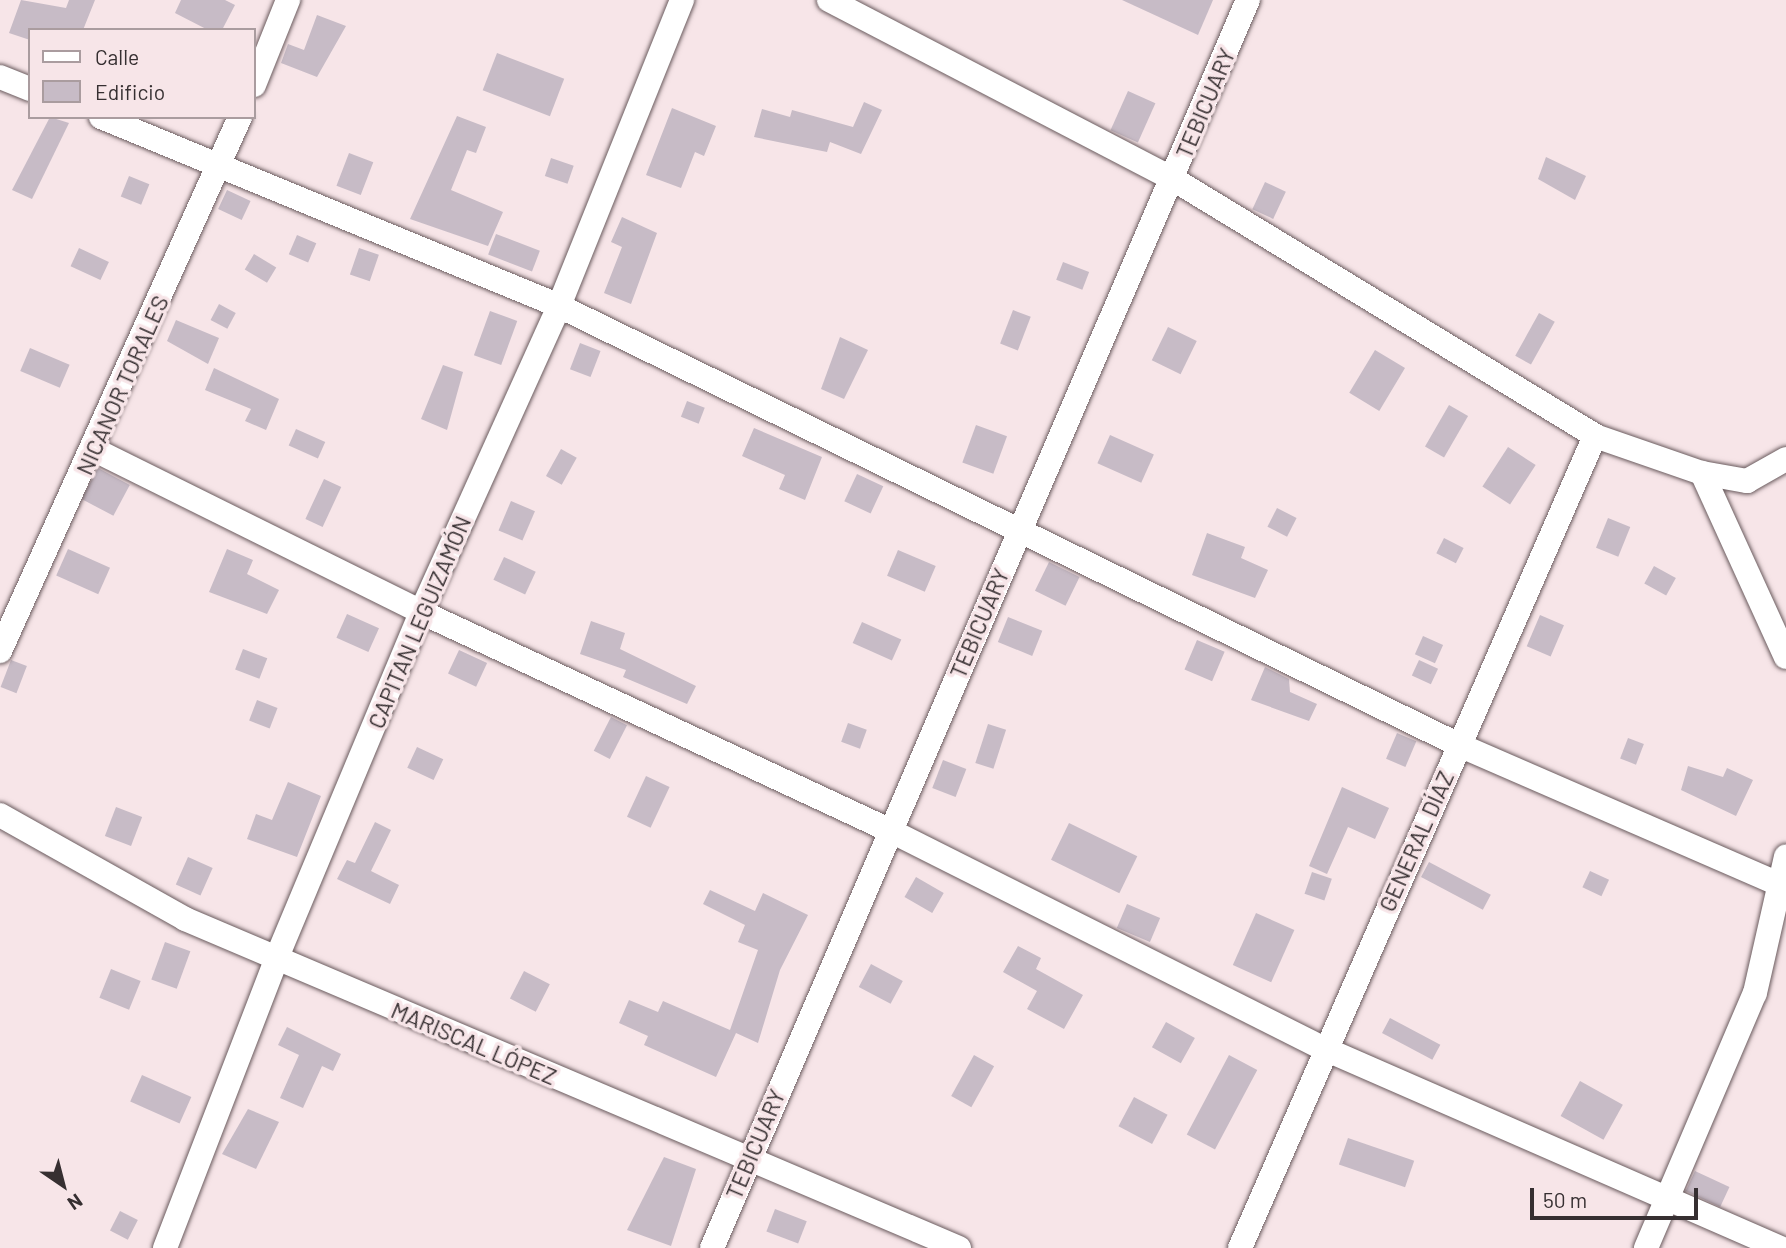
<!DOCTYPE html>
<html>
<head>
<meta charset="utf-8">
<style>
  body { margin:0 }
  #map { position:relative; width:1786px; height:1248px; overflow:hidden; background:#f7e5e8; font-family:Barlow,sans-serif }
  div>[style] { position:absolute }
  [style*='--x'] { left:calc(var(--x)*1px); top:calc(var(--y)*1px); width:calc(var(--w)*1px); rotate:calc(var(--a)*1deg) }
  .building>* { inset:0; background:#c7bbc6; transform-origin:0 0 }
  .roads { filter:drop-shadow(0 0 2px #6a5b5e) drop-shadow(0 0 2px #6a5b5e) }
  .street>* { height:24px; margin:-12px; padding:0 12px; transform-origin:12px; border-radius:12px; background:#fff }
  span { translate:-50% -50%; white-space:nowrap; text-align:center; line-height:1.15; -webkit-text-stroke:7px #f7e5e8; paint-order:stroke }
  .street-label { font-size:23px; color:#362f31 }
  .legend { position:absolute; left:28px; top:28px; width:228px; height:91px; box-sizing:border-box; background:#f7e5e8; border:2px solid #aa9c9f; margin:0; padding:9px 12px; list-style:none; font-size:21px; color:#362f31 }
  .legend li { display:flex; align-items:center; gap:14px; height:35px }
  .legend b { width:35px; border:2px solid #aa9c9f }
  .north { position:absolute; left:28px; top:1150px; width:70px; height:70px; -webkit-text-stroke:5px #f7e5e8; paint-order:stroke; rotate:145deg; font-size:19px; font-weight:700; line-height:28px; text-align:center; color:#362f31 }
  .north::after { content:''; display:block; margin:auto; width:24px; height:32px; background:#362f31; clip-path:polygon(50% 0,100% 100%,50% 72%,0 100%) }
  .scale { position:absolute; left:1530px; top:1188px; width:168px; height:32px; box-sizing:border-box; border:4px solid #362f31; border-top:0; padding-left:9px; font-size:21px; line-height:24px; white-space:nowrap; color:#362f31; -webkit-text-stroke:5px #f7e5e8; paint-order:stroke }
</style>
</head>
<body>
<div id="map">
  <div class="building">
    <i style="clip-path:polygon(21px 0,66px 8px,69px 0,95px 0,83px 30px,30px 30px,30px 40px,9px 33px)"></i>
    <i style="clip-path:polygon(181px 0,225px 0,235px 5px,222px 30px,208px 30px,175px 13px)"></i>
    <i style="clip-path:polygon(1122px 0,1213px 0,1198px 35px)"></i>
    <i style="clip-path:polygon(317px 15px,346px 26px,317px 77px,281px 63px,288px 44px,304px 50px)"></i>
    <i style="left:497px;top:53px;width:72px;height:40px;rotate:21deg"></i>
    <i style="left:1128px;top:91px;width:30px;height:43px;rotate:24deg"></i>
    <i style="clip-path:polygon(864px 102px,882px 110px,861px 154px,830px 142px,827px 152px,754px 137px,762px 109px,790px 117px,792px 110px,853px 127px)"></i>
    <i style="clip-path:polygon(672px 108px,716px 126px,704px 156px,695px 152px,681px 188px,646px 175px)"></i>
    <i style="clip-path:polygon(457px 116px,486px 127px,476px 153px,467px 150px,451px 190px,503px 212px,488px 246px,410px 219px)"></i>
    <i style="clip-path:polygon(50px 117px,69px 123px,32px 199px,12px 190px)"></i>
    <i style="left:349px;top:153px;width:26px;height:35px;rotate:21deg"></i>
    <i style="clip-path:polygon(1546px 157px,1586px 176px,1575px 200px,1538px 179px)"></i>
    <i style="left:551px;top:158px;width:24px;height:19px;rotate:19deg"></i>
    <i style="left:129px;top:176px;width:22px;height:22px;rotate:22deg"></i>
    <i style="left:1265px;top:182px;width:23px;height:30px;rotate:25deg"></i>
    <i style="left:227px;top:190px;width:26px;height:21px;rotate:25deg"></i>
    <i style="clip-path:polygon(622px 217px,657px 233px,631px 304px,604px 293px,622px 247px,611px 242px)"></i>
    <i style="left:496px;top:234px;width:47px;height:22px;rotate:21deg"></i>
    <i style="left:297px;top:235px;width:21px;height:21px;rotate:23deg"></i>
    <i style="left:79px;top:248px;width:33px;height:20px;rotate:25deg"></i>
    <i style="left:359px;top:248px;width:21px;height:28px;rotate:19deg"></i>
    <i style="left:254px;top:254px;width:26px;height:18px;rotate:31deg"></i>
    <i style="left:1063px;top:262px;width:28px;height:19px;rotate:21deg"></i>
    <i style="left:219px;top:304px;width:19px;height:18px;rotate:28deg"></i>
    <i style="left:1013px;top:310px;width:19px;height:36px;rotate:21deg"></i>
    <i style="left:490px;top:311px;width:29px;height:47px;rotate:20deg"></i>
    <i style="left:1539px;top:313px;width:18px;height:49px;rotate:29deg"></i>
    <i style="clip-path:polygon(176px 320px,219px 338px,208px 364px,167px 341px)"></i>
    <i style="left:1168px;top:327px;width:32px;height:37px;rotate:26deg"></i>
    <i style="clip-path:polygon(840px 337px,868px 350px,844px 399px,821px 389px)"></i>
    <i style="left:580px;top:343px;width:22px;height:28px;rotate:21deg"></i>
    <i style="left:30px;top:348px;width:43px;height:25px;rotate:23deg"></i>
    <i style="left:1375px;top:350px;width:35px;height:50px;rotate:31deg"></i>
    <i style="clip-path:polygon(443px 365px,463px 372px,447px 430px,421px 419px)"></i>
    <i style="clip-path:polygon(214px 368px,279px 399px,266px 430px,245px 421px,251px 409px,205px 390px)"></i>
    <i style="left:687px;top:401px;width:19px;height:17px;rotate:21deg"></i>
    <i style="left:1449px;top:405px;width:22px;height:48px;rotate:30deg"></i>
    <i style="left:976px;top:425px;width:33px;height:40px;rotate:20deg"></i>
    <i style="clip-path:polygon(754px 428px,822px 457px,805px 500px,779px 489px,785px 475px,742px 456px)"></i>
    <i style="left:296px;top:429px;width:32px;height:18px;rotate:24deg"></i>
    <i style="left:1110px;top:435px;width:48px;height:31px;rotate:24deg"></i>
    <i style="left:1508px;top:447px;width:33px;height:47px;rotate:33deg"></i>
    <i style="left:561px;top:449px;width:18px;height:31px;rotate:29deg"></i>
    <i style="left:98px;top:468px;width:36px;height:35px;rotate:28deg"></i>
    <i style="left:857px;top:474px;width:29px;height:30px;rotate:25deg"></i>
    <i style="left:324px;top:479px;width:19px;height:44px;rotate:25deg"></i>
    <i style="left:511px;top:501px;width:26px;height:32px;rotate:23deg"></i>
    <i style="left:1277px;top:508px;width:22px;height:21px;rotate:27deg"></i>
    <i style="left:1608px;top:518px;width:24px;height:32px;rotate:22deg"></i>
    <i style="clip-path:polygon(1207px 533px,1245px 547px,1241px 558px,1268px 570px,1255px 598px,1192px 575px)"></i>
    <i style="left:1444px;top:538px;width:22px;height:17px;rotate:27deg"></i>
    <i style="left:68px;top:549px;width:46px;height:29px;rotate:24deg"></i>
    <i style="clip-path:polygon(227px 549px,253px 560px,247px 574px,279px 590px,267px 614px,209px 592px)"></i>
    <i style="left:898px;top:550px;width:41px;height:28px;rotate:23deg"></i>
    <i style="left:504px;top:557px;width:35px;height:25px;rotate:25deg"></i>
    <i style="left:1049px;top:562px;width:34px;height:32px;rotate:26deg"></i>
    <i style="left:1654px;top:566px;width:25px;height:20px;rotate:29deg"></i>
    <i style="left:347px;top:614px;width:35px;height:26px;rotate:24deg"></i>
    <i style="left:1540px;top:615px;width:26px;height:34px;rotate:23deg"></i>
    <i style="left:1008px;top:617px;width:37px;height:27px;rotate:22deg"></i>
    <i style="clip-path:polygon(591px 621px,625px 633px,620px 649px,696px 686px,687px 704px,623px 677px,626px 670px,580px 654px)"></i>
    <i style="left:862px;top:622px;width:43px;height:23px;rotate:24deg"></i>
    <i style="left:1423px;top:636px;width:22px;height:20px;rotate:24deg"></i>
    <i style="left:1197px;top:640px;width:30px;height:32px;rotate:23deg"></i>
    <i style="left:243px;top:649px;width:26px;height:22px;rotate:21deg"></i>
    <i style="left:459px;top:650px;width:31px;height:26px;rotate:25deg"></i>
    <i style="left:11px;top:660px;width:17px;height:29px;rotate:21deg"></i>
    <i style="left:1419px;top:660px;width:21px;height:17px;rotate:25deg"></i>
    <i style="clip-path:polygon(1265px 667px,1289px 679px,1290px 692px,1317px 704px,1309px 721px,1251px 700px)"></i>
    <i style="left:257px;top:700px;width:22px;height:22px;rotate:21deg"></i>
    <i style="left:611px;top:717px;width:18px;height:38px;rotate:27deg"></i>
    <i style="left:848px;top:723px;width:20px;height:20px;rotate:20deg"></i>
    <i style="left:988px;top:724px;width:19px;height:41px;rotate:18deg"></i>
    <i style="left:1397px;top:733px;width:21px;height:28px;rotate:23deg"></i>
    <i style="left:1628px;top:738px;width:17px;height:22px;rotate:21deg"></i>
    <i style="left:417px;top:747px;width:29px;height:23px;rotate:25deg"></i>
    <i style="left:943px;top:760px;width:25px;height:30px;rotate:21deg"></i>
    <i style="clip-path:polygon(1688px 766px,1723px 777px,1727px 768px,1753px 780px,1736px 816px,1681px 790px)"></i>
    <i style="left:646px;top:776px;width:26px;height:45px;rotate:25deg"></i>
    <i style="clip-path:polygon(288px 782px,321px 796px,297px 857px,247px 839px,256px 814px,272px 820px)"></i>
    <i style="clip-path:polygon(1342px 787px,1389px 808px,1375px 839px,1348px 827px,1327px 874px,1309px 866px)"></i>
    <i style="left:116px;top:807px;width:28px;height:31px;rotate:21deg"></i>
    <i style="clip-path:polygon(375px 822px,391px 830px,371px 871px,399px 885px,390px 904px,337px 879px,347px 860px,355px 863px)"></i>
    <i style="left:1069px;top:823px;width:76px;height:41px;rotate:26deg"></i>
    <i style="left:188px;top:857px;width:27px;height:30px;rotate:24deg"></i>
    <i style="left:1429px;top:862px;width:70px;height:17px;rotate:28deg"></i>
    <i style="left:1590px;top:871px;width:21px;height:18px;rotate:25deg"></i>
    <i style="left:1312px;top:872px;width:21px;height:23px;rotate:19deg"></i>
    <i style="left:916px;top:877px;width:32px;height:23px;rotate:30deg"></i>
    <i style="clip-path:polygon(710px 890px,755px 911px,763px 893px,808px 915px,780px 970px,758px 1043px,736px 1033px,716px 1077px,644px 1045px,648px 1036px,619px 1023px,629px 1000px,658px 1012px,663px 1001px,730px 1030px,758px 950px,738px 942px,745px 925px,703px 904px)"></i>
    <i style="left:1127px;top:904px;width:36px;height:26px;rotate:23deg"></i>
    <i style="left:1256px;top:913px;width:42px;height:57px;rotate:24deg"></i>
    <i style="left:165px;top:942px;width:27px;height:40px;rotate:20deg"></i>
    <i style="clip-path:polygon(1018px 946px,1041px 958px,1036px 969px,1083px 995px,1064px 1029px,1027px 1009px,1037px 991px,1003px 972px)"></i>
    <i style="left:871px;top:964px;width:36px;height:26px;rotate:28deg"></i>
    <i style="left:111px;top:969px;width:32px;height:31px;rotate:22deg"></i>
    <i style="left:524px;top:971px;width:29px;height:31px;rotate:27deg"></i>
    <i style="left:1390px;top:1018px;width:57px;height:17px;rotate:28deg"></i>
    <i style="left:1166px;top:1022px;width:33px;height:29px;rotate:29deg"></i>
    <i style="clip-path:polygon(287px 1027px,341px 1054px,333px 1071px,322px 1066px,303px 1108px,280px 1098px,299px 1055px,278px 1045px)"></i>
    <i style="left:974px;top:1055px;width:23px;height:47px;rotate:29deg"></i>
    <i style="left:1229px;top:1055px;width:32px;height:90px;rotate:28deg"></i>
    <i style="left:142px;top:1075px;width:54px;height:29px;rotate:24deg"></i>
    <i style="left:1580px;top:1081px;width:49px;height:40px;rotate:29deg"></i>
    <i style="left:1134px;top:1097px;width:38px;height:33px;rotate:28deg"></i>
    <i style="clip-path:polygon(248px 1109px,279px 1122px,256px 1169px,222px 1154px)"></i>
    <i style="left:1348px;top:1138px;width:70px;height:28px;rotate:19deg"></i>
    <i style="clip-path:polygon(664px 1157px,696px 1169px,671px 1246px,627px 1230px)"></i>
    <i style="left:1695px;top:1171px;width:38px;height:22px;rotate:25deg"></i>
    <i style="left:775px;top:1209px;width:34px;height:24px;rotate:21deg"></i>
    <i style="left:120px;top:1211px;width:20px;height:22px;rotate:27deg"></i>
  </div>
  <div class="roads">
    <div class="street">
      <i style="--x:829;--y:0;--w:388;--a:27.5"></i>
      <i style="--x:1173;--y:179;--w:494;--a:31.3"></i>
      <i style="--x:1595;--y:436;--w:113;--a:19.1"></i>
      <i style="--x:1702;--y:473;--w:46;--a:10.1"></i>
      <i style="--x:1747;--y:481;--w:45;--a:-29.4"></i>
      <i style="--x:0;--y:77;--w:32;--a:22"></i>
      <i style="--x:254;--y:85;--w:92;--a:-68.2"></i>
      <i style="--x:101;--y:117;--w:495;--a:22.4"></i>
      <i style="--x:559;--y:306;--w:1001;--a:26"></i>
      <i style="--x:1459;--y:745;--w:346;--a:23.5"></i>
      <i style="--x:93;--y:449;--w:366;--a:26.4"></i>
      <i style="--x:421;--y:612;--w:519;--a:24.98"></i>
      <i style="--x:891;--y:831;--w:486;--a:26.7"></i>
      <i style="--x:1325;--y:1049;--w:497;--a:23.6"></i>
      <i style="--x:1702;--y:473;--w:202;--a:65.5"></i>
      <i style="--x:0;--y:651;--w:585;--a:-65.8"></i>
      <i style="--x:0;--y:815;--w:212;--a:29.3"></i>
      <i style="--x:185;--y:919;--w:841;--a:23.03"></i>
      <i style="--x:165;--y:1248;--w:312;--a:-68.9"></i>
      <i style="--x:277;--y:957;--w:374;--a:-67.3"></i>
      <i style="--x:421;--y:612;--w:336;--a:-65.7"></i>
      <i style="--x:559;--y:306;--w:330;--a:-68.1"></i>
      <i style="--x:712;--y:1248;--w:1358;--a:-66.76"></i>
      <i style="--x:1240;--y:1248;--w:886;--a:-66.39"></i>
      <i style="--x:1646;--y:1248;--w:277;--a:-66.9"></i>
      <i style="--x:1755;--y:993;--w:140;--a:-77.2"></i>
    </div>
  </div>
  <div class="street-label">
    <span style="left:1205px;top:103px;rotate:-67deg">TEBICUARY</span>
    <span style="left:122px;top:385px;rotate:-66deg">NICANOR TORALES</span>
    <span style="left:419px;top:622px;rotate:-67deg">CAPITAN LEGUIZAMÓN</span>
    <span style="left:979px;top:623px;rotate:-67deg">TEBICUARY</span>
    <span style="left:1416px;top:841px;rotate:-66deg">GENERAL DÍAZ</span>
    <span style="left:474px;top:1043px;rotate:23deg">MARISCAL LÓPEZ</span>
    <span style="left:755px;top:1144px;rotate:-67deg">TEBICUARY</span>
  </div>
  <ul class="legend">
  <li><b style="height:9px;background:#fff"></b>Calle</li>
  <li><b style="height:19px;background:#c7bbc6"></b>Edificio</li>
  </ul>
  <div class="north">N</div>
  <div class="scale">50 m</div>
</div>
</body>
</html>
